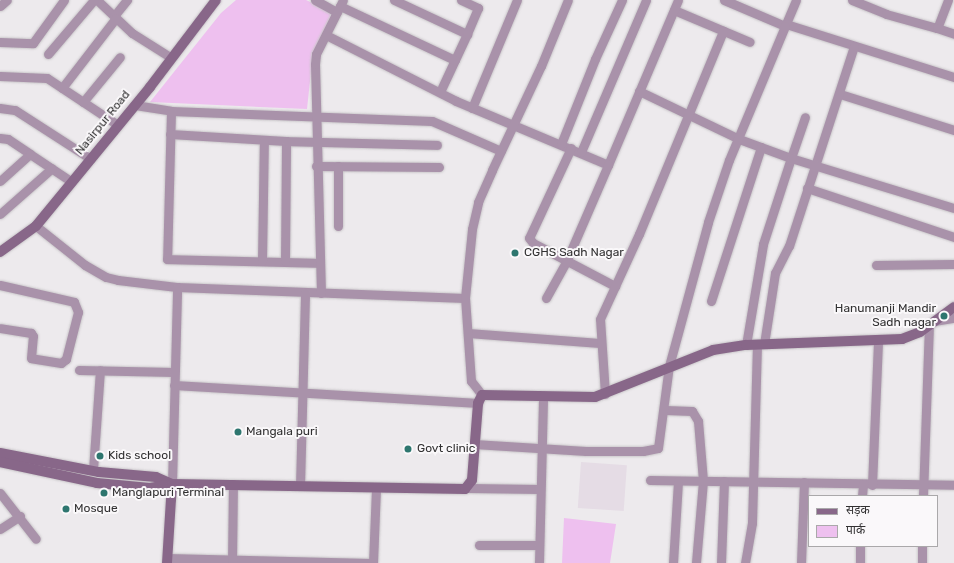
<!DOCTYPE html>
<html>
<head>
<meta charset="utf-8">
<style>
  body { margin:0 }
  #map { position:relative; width:954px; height:563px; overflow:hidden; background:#edeaed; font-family:Rubik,"Noto Sans Devanagari",sans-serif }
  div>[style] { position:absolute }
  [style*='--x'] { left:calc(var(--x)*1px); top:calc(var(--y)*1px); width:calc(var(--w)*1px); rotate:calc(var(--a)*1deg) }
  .built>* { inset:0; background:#e5dce5; transform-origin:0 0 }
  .green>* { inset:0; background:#eec0ef }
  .roads { filter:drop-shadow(0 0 1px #c8c5c8) drop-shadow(0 0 1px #c8c5c8) }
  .street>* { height:9px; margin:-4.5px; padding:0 4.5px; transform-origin:4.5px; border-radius:4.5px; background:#a992aa }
  .secondary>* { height:10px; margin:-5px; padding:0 5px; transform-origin:5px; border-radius:5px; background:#886789 }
  .dots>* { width:11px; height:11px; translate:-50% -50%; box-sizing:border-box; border:2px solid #faf8fa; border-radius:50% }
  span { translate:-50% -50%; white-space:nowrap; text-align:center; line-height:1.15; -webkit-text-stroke:4px #faf8fa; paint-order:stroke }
  .street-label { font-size:12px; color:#323132 }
  .poi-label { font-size:12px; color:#323132 }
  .left { translate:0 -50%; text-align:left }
  .right { translate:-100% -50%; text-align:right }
  .legend { position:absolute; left:808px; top:495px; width:130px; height:52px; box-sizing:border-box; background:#faf8fa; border:1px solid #aaa8aa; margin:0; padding:5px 7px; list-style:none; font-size:12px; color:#323132 }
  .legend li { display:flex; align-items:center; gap:8px; height:20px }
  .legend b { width:20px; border:1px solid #aaa8aa }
</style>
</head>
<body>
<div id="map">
  <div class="built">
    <i style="left:581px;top:462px;width:46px;height:46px;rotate:4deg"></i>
  </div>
  <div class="green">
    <i style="clip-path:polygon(236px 0,306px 0,332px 12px,313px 53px,307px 109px,150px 102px,221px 13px)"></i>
    <i style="clip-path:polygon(564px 518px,616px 524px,610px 563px,562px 563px)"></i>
  </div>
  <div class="roads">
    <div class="street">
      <i style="--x:97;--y:0;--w:48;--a:43.3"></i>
      <i style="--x:132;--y:33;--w:45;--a:32.3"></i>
      <i style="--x:315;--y:0;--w:25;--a:29"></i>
      <i style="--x:394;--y:0;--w:81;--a:25"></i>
      <i style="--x:467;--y:34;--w:64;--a:115"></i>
      <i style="--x:461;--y:0;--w:19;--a:25"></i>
      <i style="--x:478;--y:8;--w:28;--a:113"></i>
      <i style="--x:724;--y:0;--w:66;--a:23.1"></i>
      <i style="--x:785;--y:26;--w:28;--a:-67"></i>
      <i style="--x:852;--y:0;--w:37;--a:22"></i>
      <i style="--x:886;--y:14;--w:53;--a:15.4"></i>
      <i style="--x:948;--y:0;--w:30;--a:111"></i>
      <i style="--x:937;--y:28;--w:18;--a:19"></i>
      <i style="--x:0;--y:6;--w:9;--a:-41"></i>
      <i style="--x:340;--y:6;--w:127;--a:25.2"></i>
      <i style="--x:674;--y:10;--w:82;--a:22.8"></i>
      <i style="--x:114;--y:16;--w:21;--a:-51"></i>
      <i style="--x:786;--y:24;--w:176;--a:17.5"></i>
      <i style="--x:326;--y:35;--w:146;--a:26.9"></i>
      <i style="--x:456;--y:101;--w:165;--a:22.8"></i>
      <i style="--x:608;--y:165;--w:179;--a:-67"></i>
      <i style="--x:0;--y:42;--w:33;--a:2"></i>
      <i style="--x:33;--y:43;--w:53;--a:-54.2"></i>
      <i style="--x:48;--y:54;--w:71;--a:-49.6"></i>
      <i style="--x:0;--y:76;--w:47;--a:2.4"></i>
      <i style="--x:47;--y:78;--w:85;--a:33.5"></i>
      <i style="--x:62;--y:88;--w:88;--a:-52.4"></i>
      <i style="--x:639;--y:91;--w:111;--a:25.6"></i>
      <i style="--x:739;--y:139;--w:55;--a:20.1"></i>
      <i style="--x:791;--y:158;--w:43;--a:-71.1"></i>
      <i style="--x:840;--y:94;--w:120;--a:17.5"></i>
      <i style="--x:83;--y:102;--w:58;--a:-50.6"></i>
      <i style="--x:135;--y:105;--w:36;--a:9"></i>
      <i style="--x:171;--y:111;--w:261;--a:2.2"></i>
      <i style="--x:432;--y:121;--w:75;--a:23.5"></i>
      <i style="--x:0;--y:108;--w:15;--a:8"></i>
      <i style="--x:15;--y:110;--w:90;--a:32.8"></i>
      <i style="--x:472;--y:108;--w:117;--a:-67.4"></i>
      <i style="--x:171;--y:111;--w:148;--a:91.5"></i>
      <i style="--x:167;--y:259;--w:153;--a:1.5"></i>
      <i style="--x:170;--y:134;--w:116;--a:3.5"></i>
      <i style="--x:0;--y:138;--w:8;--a:7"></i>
      <i style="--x:8;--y:139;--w:27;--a:34"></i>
      <i style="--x:561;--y:144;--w:92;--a:-68.2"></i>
      <i style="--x:595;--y:59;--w:65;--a:-65.4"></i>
      <i style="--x:571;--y:148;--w:99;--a:115"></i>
      <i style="--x:529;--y:238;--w:6;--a:51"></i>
      <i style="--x:533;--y:243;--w:93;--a:27.7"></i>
      <i style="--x:581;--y:152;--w:165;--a:-66.8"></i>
      <i style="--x:316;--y:166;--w:123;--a:0.5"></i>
      <i style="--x:0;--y:181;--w:40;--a:-42"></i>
      <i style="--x:30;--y:154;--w:50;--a:33.7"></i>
      <i style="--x:807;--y:188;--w:155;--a:18.4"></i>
      <i style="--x:0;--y:214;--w:69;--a:-41.5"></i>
      <i style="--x:36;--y:226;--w:63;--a:38.5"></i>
      <i style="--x:85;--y:265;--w:24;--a:30"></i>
      <i style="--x:106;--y:277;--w:12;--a:14"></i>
      <i style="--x:118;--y:280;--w:59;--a:6.8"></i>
      <i style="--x:177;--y:287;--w:288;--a:2.2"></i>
      <i style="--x:338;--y:226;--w:60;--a:-90"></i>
      <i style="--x:262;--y:261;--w:121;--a:-89.1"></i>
      <i style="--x:285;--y:261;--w:120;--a:-89.5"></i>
      <i style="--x:286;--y:141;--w:151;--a:1.5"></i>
      <i style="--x:876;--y:265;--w:78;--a:-0.7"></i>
      <i style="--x:0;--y:285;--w:76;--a:12.9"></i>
      <i style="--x:74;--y:302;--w:11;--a:68"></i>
      <i style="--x:78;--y:312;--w:49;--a:104.3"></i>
      <i style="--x:66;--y:359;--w:6;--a:141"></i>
      <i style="--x:61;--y:363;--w:30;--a:-171"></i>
      <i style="--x:31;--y:358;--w:22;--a:-85"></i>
      <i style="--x:33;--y:336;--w:4;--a:-124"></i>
      <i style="--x:31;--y:333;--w:31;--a:-171"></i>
      <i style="--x:321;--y:293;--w:229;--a:-91.5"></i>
      <i style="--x:315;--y:64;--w:10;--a:-84"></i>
      <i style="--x:316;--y:54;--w:60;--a:-63.4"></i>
      <i style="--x:546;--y:298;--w:41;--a:-60.9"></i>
      <i style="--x:566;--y:262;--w:106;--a:-66.6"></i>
      <i style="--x:711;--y:301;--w:162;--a:-72"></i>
      <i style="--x:934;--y:321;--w:20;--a:-9"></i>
      <i style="--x:468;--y:333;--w:132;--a:4.3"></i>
      <i style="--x:764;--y:344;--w:72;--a:-81.2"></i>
      <i style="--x:775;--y:273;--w:30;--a:-63"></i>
      <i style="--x:789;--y:246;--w:210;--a:-72"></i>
      <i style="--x:746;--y:345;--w:102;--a:-80.4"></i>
      <i style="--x:763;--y:244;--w:90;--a:-72"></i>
      <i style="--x:791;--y:158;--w:170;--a:17.1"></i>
      <i style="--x:79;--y:370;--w:95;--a:1.2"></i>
      <i style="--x:174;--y:385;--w:305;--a:3.4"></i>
      <i style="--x:605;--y:394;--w:75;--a:-93.8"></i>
      <i style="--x:600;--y:319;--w:94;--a:-65.4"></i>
      <i style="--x:639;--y:234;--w:220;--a:-67.5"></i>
      <i style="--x:482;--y:395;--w:18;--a:-128"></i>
      <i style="--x:471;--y:381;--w:83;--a:-94.1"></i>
      <i style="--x:465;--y:298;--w:69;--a:-84.2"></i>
      <i style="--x:472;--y:229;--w:28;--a:-77"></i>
      <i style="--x:478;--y:202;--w:35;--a:-66"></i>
      <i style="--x:492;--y:170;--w:115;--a:-64.8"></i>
      <i style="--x:541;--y:66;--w:71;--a:-67.8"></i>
      <i style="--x:665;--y:410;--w:27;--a:2"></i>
      <i style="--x:692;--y:411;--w:12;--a:59"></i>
      <i style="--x:698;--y:421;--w:60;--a:85.2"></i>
      <i style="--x:703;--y:481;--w:82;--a:94.9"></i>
      <i style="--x:474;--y:444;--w:112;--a:3.6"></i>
      <i style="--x:586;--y:451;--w:57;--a:0"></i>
      <i style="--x:643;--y:451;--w:15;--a:-11"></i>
      <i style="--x:658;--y:448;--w:83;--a:-82.4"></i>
      <i style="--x:669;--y:366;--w:149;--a:-74.8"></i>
      <i style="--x:708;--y:222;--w:65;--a:-71.3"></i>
      <i style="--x:729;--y:160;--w:145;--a:-67.3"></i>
      <i style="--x:93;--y:470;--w:100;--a:-86"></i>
      <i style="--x:650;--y:480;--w:304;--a:0.9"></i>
      <i style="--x:172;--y:484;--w:197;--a:-88.5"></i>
      <i style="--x:872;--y:485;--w:144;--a:-87.6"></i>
      <i style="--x:300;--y:486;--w:194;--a:-88.5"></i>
      <i style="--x:468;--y:488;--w:72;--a:0.8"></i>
      <i style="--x:0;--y:493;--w:58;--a:52"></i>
      <i style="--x:862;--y:496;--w:12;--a:-85"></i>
      <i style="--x:923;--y:496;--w:172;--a:-88"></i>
      <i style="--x:0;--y:529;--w:24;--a:-33"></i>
      <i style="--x:479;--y:545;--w:60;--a:0"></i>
      <i style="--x:167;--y:558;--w:204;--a:1.4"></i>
      <i style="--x:232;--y:563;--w:79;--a:-89.3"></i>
      <i style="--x:373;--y:563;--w:75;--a:-87.7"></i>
      <i style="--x:539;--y:563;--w:167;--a:-88.6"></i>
      <i style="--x:673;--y:563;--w:82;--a:-86.5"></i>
      <i style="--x:721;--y:563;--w:82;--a:-87.9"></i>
      <i style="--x:745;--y:563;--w:41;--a:-80.1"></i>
      <i style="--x:752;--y:523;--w:178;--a:-88.4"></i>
      <i style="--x:801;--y:563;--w:81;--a:-87.9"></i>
      <i style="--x:860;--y:563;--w:17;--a:-90"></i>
      <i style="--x:922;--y:563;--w:17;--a:-90"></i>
    </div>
    <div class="secondary">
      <i style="--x:0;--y:252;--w:44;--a:-35.8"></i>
      <i style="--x:36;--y:226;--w:180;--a:-50.6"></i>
      <i style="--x:150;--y:87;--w:109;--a:-52.8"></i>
      <i style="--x:0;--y:453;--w:101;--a:10.9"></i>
      <i style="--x:99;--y:472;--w:57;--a:5"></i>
      <i style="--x:156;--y:477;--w:17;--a:24"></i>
      <i style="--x:0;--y:462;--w:99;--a:12.2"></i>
      <i style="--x:97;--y:483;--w:53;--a:5.4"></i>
      <i style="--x:150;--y:488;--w:22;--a:-10"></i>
      <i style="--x:172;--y:484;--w:293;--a:1"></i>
      <i style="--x:465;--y:489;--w:11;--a:-52"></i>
      <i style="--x:472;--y:480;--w:77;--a:-85.5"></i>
      <i style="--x:478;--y:403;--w:9;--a:-63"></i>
      <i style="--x:482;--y:395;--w:113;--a:1"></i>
      <i style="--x:595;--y:397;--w:127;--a:-21.7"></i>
      <i style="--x:713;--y:350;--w:33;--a:-9"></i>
      <i style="--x:746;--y:345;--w:156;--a:-2.2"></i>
      <i style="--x:902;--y:339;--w:19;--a:-21"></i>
      <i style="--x:920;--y:332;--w:42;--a:-36.3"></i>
      <i style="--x:167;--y:563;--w:79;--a:-86.4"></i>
    </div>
  </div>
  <div class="dots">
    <i style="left:515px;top:253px;background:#2e766f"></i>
    <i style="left:944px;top:316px;background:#2e766f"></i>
    <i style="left:238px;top:432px;background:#2e766f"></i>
    <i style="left:408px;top:449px;background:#2e766f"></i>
    <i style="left:100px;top:456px;background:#2e766f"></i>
    <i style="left:104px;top:493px;background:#2e766f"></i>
    <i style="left:66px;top:509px;background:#2e766f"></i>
  </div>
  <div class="street-label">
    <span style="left:103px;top:123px;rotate:-51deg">Nasirpur Road</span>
  </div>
  <div class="poi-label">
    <span class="left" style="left:524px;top:253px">CGHS Sadh Nagar</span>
    <span class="right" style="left:936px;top:316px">Hanumanji Mandir<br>Sadh nagar</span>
    <span class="left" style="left:246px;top:432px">Mangala puri</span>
    <span class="left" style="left:417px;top:449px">Govt clinic</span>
    <span class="left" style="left:108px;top:456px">Kids school</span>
    <span class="left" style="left:112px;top:493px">Manglapuri Terminal</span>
    <span class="left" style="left:74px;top:509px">Mosque</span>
  </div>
  <ul class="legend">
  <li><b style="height:5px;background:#886789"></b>सड़क</li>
  <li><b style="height:11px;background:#eec0ef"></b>पार्क</li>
  </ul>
</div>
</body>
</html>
